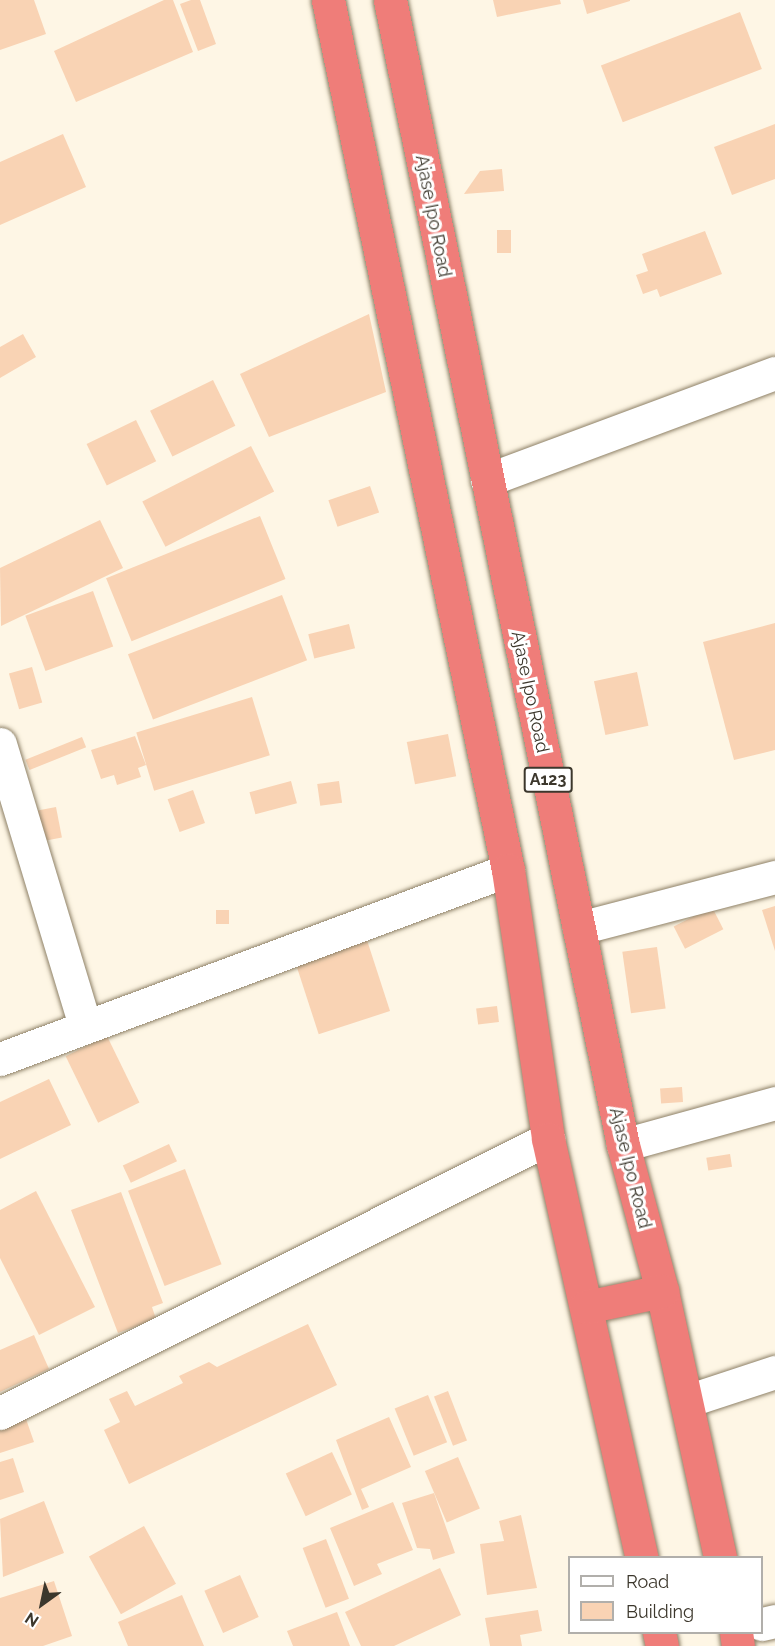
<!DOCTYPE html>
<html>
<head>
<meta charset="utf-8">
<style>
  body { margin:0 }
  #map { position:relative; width:775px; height:1646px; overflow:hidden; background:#fef6e5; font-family:Raleway,sans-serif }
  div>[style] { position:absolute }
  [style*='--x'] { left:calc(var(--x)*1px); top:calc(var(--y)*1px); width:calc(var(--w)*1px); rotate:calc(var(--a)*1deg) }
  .building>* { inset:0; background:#f9d3b4; transform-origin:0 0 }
  .roads { filter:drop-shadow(0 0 2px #8e8167) drop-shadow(0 0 2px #8e8167) }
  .minor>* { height:33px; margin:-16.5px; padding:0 16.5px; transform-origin:16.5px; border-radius:16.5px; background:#fff }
  .highway>* { height:33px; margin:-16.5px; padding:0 16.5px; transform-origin:16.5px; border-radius:16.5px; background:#ef7d79 }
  span { translate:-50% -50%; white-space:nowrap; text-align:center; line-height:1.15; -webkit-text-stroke:6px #fff; paint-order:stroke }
  .shield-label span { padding:2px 4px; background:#fff; border:2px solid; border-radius:4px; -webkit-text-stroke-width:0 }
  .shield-label { font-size:16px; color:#3c372c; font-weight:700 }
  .street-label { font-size:18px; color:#3c372c }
  .legend { position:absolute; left:568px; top:1556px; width:195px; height:78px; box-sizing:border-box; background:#fff; border:2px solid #b1afab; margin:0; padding:8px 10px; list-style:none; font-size:18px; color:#3c372c }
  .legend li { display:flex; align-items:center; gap:12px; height:30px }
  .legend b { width:30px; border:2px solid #b1afab }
  .north { position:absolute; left:12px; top:1574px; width:60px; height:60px; -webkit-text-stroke:4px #fff; paint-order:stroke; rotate:213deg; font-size:16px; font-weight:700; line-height:24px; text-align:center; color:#3c372c }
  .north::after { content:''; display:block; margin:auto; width:21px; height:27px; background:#3c372c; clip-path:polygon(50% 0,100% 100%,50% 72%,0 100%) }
</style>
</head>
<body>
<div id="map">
  <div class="building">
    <i style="clip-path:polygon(0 0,34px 0,46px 34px,0 50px)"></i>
    <i style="clip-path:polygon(164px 0,173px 0,193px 52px,76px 102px,54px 51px)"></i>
    <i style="clip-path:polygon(191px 0,200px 0,216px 44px,198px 51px,180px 4px)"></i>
    <i style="clip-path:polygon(493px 0,560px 0,561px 4px,497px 17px)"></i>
    <i style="clip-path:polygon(583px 0,630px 0,630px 1px,587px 14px)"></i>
    <i style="left:740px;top:12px;width:61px;height:149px;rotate:69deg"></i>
    <i style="clip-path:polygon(775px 124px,775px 179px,732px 195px,714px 147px)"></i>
    <i style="clip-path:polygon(63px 134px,86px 187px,0 225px,0 162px)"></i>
    <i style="clip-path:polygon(502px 169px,504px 191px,464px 194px,480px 171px)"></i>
    <i style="left:497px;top:230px;width:14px;height:23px"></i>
    <i style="clip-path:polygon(705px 231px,722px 274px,660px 297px,657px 289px,643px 294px,636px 275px,648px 271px,642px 254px)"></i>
    <i style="clip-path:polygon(369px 314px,386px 392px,269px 437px,240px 374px)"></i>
    <i style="clip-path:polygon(23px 334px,36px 357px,0 378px,0 347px)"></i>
    <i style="left:213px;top:380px;width:51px;height:70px;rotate:64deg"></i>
    <i style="left:136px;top:420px;width:46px;height:55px;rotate:64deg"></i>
    <i style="left:251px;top:446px;width:51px;height:122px;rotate:63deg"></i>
    <i style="left:370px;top:486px;width:28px;height:44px;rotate:71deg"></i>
    <i style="left:260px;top:516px;width:68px;height:166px;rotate:68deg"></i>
    <i style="clip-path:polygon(100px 520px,123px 568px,1px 626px,0 568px)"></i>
    <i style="left:93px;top:591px;width:59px;height:72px;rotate:70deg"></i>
    <i style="left:282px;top:595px;width:70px;height:165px;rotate:69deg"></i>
    <i style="clip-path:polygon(775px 623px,775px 750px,734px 760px,703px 642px)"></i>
    <i style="left:349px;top:624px;width:25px;height:42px;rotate:76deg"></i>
    <i style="left:32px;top:667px;width:37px;height:24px;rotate:74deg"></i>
    <i style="left:637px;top:672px;width:55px;height:44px;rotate:78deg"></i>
    <i style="left:252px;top:697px;width:61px;height:121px;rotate:73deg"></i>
    <i style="left:448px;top:734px;width:43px;height:42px;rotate:79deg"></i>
    <i style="clip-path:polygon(135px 736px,146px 765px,138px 768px,141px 777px,117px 785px,114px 775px,101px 779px,91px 750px)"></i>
    <i style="left:82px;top:737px;width:11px;height:61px;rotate:68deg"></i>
    <i style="left:291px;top:781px;width:23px;height:43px;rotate:75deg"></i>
    <i style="left:339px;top:781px;width:22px;height:22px;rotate:82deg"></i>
    <i style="left:193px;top:790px;width:35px;height:27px;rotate:70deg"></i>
    <i style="left:56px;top:807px;width:31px;height:28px;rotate:79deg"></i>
    <i style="clip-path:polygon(775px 906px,775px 951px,762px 910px)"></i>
    <i style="left:712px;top:907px;width:25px;height:43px;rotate:63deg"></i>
    <i style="left:229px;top:910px;width:14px;height:13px;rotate:90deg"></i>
    <i style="left:365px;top:934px;width:81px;height:75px;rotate:72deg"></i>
    <i style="left:657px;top:947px;width:62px;height:35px;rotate:82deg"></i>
    <i style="left:497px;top:1006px;width:16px;height:21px;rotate:83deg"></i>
    <i style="left:107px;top:1036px;width:74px;height:46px;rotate:64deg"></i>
    <i style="clip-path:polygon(49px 1079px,71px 1125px,0 1159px,0 1102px)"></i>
    <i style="left:682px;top:1087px;width:15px;height:22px;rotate:86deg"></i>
    <i style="left:169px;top:1144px;width:19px;height:51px;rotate:65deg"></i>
    <i style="left:730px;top:1154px;width:13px;height:24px;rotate:81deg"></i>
    <i style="left:185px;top:1169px;width:102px;height:61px;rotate:69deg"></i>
    <i style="clip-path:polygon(36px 1191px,95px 1307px,39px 1335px,0 1258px,0 1210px)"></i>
    <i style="clip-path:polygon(121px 1192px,163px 1303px,152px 1307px,156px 1319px,118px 1333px,71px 1210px)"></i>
    <i style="clip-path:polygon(308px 1324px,337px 1385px,129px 1484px,104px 1430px,120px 1422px,109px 1399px,127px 1391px,135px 1406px,183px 1383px,179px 1376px,209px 1362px,217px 1367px)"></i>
    <i style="clip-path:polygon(34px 1335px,49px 1369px,0 1392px,0 1350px)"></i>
    <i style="left:448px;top:1391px;width:53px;height:15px;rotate:69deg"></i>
    <i style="left:428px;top:1395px;width:51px;height:36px;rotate:68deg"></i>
    <i style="clip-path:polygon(389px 1417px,411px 1467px,361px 1489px,369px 1507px,362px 1510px,336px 1440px)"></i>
    <i style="clip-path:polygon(26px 1419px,34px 1442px,0 1453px,0 1428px)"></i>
    <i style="left:332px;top:1452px;width:47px;height:51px;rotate:65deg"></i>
    <i style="left:458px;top:1457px;width:56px;height:36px;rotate:67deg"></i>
    <i style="clip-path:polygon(13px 1458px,24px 1492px,0 1500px,0 1462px)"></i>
    <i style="clip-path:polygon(434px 1493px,455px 1553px,433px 1560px,430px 1549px,417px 1548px,402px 1503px)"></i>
    <i style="clip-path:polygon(44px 1501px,64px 1553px,3px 1577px,0 1519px)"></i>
    <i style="clip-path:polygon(393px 1502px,413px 1550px,377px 1564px,382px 1574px,354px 1586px,330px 1528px)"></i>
    <i style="clip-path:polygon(521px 1515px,537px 1588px,487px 1595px,480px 1544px,504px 1541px,499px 1521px)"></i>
    <i style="left:144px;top:1526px;width:66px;height:63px;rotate:61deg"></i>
    <i style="left:326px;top:1539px;width:64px;height:25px;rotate:69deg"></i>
    <i style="clip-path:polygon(440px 1568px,461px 1615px,394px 1646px,361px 1646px,345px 1612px)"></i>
    <i style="left:240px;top:1575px;width:46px;height:39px;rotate:66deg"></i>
    <i style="clip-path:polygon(54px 1581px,72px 1636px,43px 1646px,0 1646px,0 1598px)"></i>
    <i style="clip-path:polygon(182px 1595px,204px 1646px,128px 1646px,118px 1622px)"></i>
    <i style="clip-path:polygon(538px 1610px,542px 1631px,520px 1635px,522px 1646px,490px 1646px,485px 1618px)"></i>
    <i style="clip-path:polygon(337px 1612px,350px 1646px,293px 1646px,287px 1631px)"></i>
  </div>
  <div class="roads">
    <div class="minor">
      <i style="--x:487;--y:480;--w:307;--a:-20.4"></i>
      <i style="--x:0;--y:744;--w:294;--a:73.2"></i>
      <i style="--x:579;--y:928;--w:203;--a:-14.6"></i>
      <i style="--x:0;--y:1059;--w:542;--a:-20.41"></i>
      <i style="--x:623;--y:1145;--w:158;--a:-15.4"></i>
      <i style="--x:687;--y:1401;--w:93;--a:-18.2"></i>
      <i style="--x:0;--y:1413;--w:613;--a:-26.57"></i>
      <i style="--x:762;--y:1624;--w:13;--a:-13"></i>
    </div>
    <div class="highway">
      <i style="--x:328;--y:0;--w:888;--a:78.31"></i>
      <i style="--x:508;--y:870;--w:272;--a:81.5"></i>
      <i style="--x:548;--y:1139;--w:429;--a:77.4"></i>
      <i style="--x:390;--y:0;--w:1168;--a:78.5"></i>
      <i style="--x:623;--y:1145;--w:151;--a:75"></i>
      <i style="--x:662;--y:1291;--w:273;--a:77.7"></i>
      <i style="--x:586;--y:1307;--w:78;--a:-11.9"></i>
      <i style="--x:659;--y:1632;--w:14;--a:78"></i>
      <i style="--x:736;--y:1632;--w:14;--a:82"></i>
    </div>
  </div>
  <div class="shield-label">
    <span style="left:548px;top:780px">A123</span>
  </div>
  <div class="street-label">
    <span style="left:433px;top:216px;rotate:79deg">Ajase Ipo Road</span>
    <span style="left:530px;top:692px;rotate:78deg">Ajase Ipo Road</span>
    <span style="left:630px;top:1168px;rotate:76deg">Ajase Ipo Road</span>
  </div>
  <ul class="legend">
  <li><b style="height:8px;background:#fff"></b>Road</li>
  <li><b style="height:16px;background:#f9d3b4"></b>Building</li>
  </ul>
  <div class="north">N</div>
</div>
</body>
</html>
